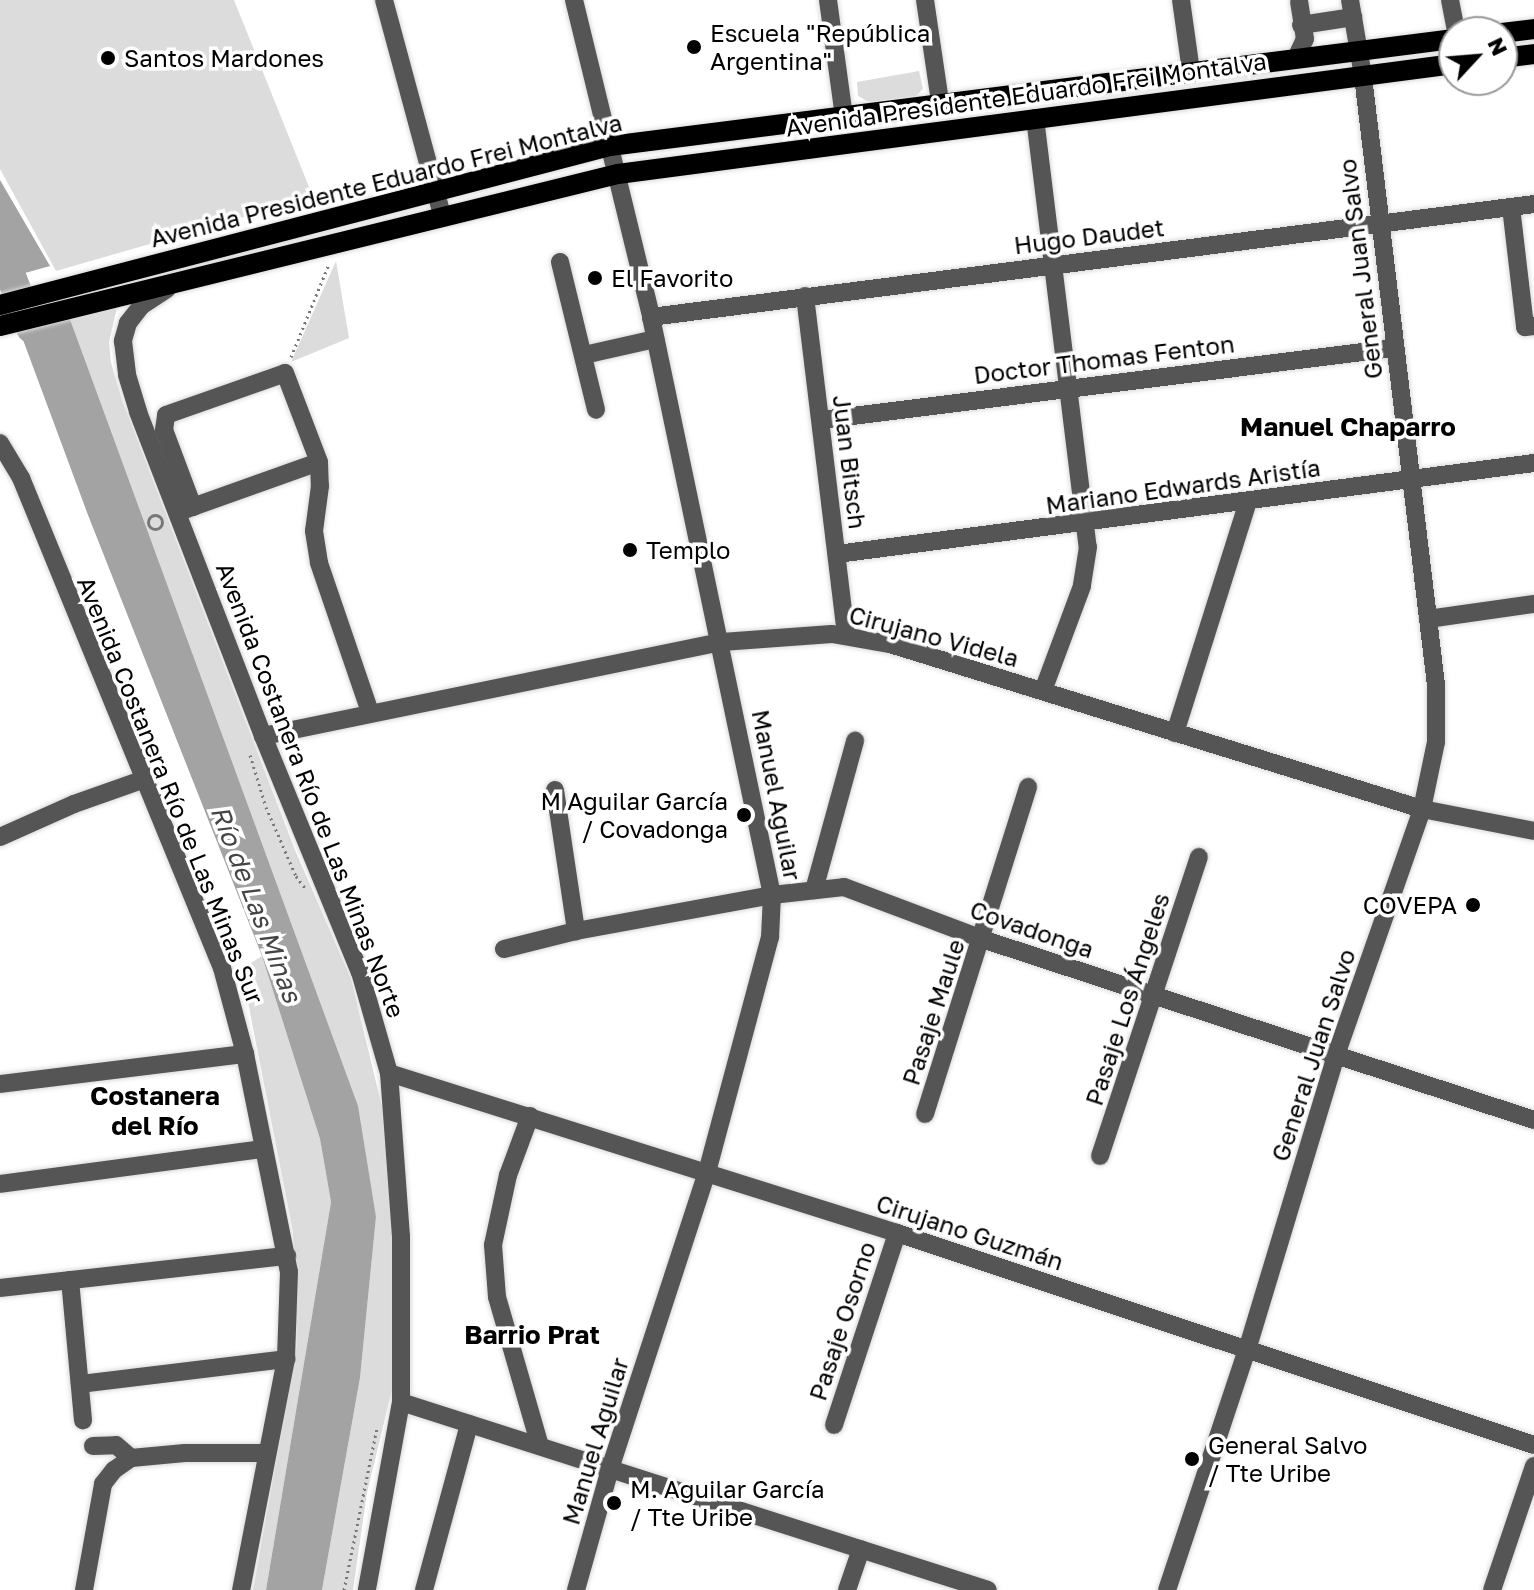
<!DOCTYPE html>
<html>
<head>
<meta charset="utf-8">
<style>
  body { margin:0 }
  #map { position:relative; width:1534px; height:1590px; overflow:hidden; background:#fff; font-family:"Golos Text",sans-serif }
  div>[style] { position:absolute }
  [style*='--x'] { left:calc(var(--x)*1px); top:calc(var(--y)*1px); width:calc(var(--w)*1px); rotate:calc(var(--a)*1deg) }
  .green>* { inset:0; background:#dcdcdc }
  .water>* { inset:0; background:#a3a3a3 }
  .river>* { height:30px; margin:-15px; padding:0 15px; transform-origin:15px; border-radius:15px; background:#a3a3a3 }
  .path>* { height:3px; margin-top:-1.5px; transform-origin:0; background:repeating-linear-gradient(90deg,#777 0 2px,transparent 0 6px) }
  .path>.ring { margin:-1.5px; padding:0; box-sizing:content-box; background:none; border:3px solid #777; border-radius:50% }
  .roads { filter:drop-shadow(0 0 2px #dbdbdb) drop-shadow(0 0 2px #dbdbdb) }
  .minor>* { height:18px; margin:-9px; padding:0 9px; transform-origin:9px; border-radius:9px; background:#555 }
  .major>* { height:20px; margin:-10px; padding:0 10px; transform-origin:10px; border-radius:10px; background:#000 }
  .dots>* { width:22px; height:22px; translate:-50% -50%; box-sizing:border-box; border:4px solid #fff; border-radius:50% }
  span { translate:-50% -50%; white-space:nowrap; text-align:center; line-height:1.15; -webkit-text-stroke:7px #fff; paint-order:stroke }
  .poi-label { font-size:24px; color:#000 }
  .left { translate:0 -50%; text-align:left }
  .right { translate:-100% -50%; text-align:right }
  .street-label { font-size:24px; color:#000 }
  .neighbourhood-label { font-size:26px; color:#000; font-weight:700 }
  .water-label { font-size:26px; color:#444; font-style:italic }
  .north { position:absolute; left:1438px; top:16px; width:80px; height:80px; box-sizing:border-box; background:#fff; border:2px solid #999; border-radius:50%; rotate:64deg; font-size:22px; font-weight:700; line-height:32px; text-align:center; color:#000 }
  .north::after { content:''; display:block; margin:auto; width:28px; height:36px; background:#000; clip-path:polygon(50% 0,100% 100%,50% 72%,0 100%) }
</style>
</head>
<body>
<div id="map">
  <div class="green">
    <i style="clip-path:polygon(0 0,234px 0,313px 197px,56px 271px,0 169px)"></i>
    <i style="clip-path:polygon(919px 71px,923px 89px,916px 96px,869px 102px,858px 96px,857px 82px)"></i>
    <i style="clip-path:polygon(336px 261px,349px 338px,291px 362px)"></i>
    <i style="clip-path:polygon(117px 307px,109px 342px,111px 363px,122px 400px,295px 850px,351px 979px,382px 1107px,396px 1282px,392px 1389px,367px 1493px,353px 1590px,322px 1590px,360px 1378px,376px 1217px,68px 314px)"></i>
    <i style="clip-path:polygon(262px 956px,320px 1139px,331px 1202px,266px 1590px,253px 1590px,297px 1345px,293px 1232px,247px 997px,237px 972px)"></i>
  </div>
  <div class="water">
    <i style="clip-path:polygon(0 180px,50px 266px,0 280px)"></i>
    <i style="clip-path:polygon(68px 314px,358px 1106px,376px 1217px,360px 1378px,322px 1590px,266px 1590px,331px 1202px,320px 1139px,262px 956px,88px 515px,19px 329px)"></i>
  </div>
  <div class="river">
    <i style="--x:0;--y:248;--w:86;--a:68.8"></i>
  </div>
  <div class="path">
    <i style="--x:291;--y:357;--w:100;--a:-67.8"></i>
    <i class="ring" style="left:148px;top:515px;width:11px;height:11px"></i>
    <i style="--x:250;--y:755;--w:54;--a:72.9"></i>
    <i style="--x:266;--y:807;--w:75;--a:66.5"></i>
    <i style="--x:296;--y:876;--w:15;--a:53"></i>
    <i style="--x:344;--y:1590;--w:165;--a:-78.5"></i>
  </div>
  <div class="roads">
    <div class="minor">
      <i style="--x:384;--y:0;--w:223;--a:74.9"></i>
      <i style="--x:574;--y:0;--w:326;--a:76.3"></i>
      <i style="--x:651;--y:317;--w:591;--a:78.18"></i>
      <i style="--x:772;--y:895;--w:42;--a:92.7"></i>
      <i style="--x:770;--y:937;--w:243;--a:105"></i>
      <i style="--x:707;--y:1172;--w:312;--a:108.1"></i>
      <i style="--x:610;--y:1469;--w:126;--a:105.7"></i>
      <i style="--x:828;--y:0;--w:118;--a:82.2"></i>
      <i style="--x:925;--y:0;--w:103;--a:81.6"></i>
      <i style="--x:1181;--y:0;--w:72;--a:82"></i>
      <i style="--x:1450;--y:0;--w:33;--a:79"></i>
      <i style="--x:1301;--y:25;--w:53;--a:-8.7"></i>
      <i style="--x:1296;--y:58;--w:21;--a:-65"></i>
      <i style="--x:1305;--y:39;--w:38;--a:-99"></i>
      <i style="--x:1035;--y:118;--w:432;--a:83"></i>
      <i style="--x:1088;--y:547;--w:39;--a:99"></i>
      <i style="--x:1082;--y:586;--w:112;--a:110.4"></i>
      <i style="--x:1511;--y:207;--w:121;--a:83.3"></i>
      <i style="--x:1525;--y:327;--w:9;--a:-6"></i>
      <i style="--x:560;--y:262;--w:152;--a:76.3"></i>
      <i style="--x:167;--y:289;--w:30;--a:147"></i>
      <i style="--x:142;--y:305;--w:23;--a:128"></i>
      <i style="--x:128;--y:323;--w:19;--a:106"></i>
      <i style="--x:123;--y:341;--w:34;--a:83"></i>
      <i style="--x:127;--y:375;--w:39;--a:73"></i>
      <i style="--x:138;--y:412;--w:347;--a:68.9"></i>
      <i style="--x:263;--y:736;--w:255;--a:67.7"></i>
      <i style="--x:360;--y:972;--w:105;--a:74"></i>
      <i style="--x:389;--y:1073;--w:164;--a:85.8"></i>
      <i style="--x:401;--y:1237;--w:165;--a:90"></i>
      <i style="--x:401;--y:1402;--w:191;--a:100.3"></i>
      <i style="--x:805;--y:296;--w:341;--a:83.1"></i>
      <i style="--x:651;--y:317;--w:890;--a:-7.29"></i>
      <i style="--x:584;--y:355;--w:73;--a:-12.7"></i>
      <i style="--x:821;--y:420;--w:578;--a:-7.16"></i>
      <i style="--x:0;--y:443;--w:41;--a:59"></i>
      <i style="--x:21;--y:478;--w:530;--a:67.7"></i>
      <i style="--x:222;--y:968;--w:89;--a:75"></i>
      <i style="--x:245;--y:1054;--w:222;--a:78.6"></i>
      <i style="--x:289;--y:1272;--w:87;--a:92"></i>
      <i style="--x:286;--y:1359;--w:235;--a:101"></i>
      <i style="--x:193;--y:507;--w:82;--a:-110.6"></i>
      <i style="--x:164;--y:430;--w:15;--a:-82"></i>
      <i style="--x:166;--y:415;--w:126;--a:-19.4"></i>
      <i style="--x:285;--y:373;--w:95;--a:69.1"></i>
      <i style="--x:319;--y:462;--w:24;--a:88"></i>
      <i style="--x:320;--y:486;--w:45;--a:97.6"></i>
      <i style="--x:314;--y:531;--w:32;--a:81"></i>
      <i style="--x:319;--y:563;--w:157;--a:71.1"></i>
      <i style="--x:184;--y:510;--w:143;--a:-19.6"></i>
      <i style="--x:837;--y:554;--w:703;--a:-7.44"></i>
      <i style="--x:1428;--y:619;--w:107;--a:-8.1"></i>
      <i style="--x:1175;--y:733;--w:243;--a:-72.5"></i>
      <i style="--x:263;--y:736;--w:469;--a:-11.6"></i>
      <i style="--x:722;--y:642;--w:110;--a:-4.2"></i>
      <i style="--x:832;--y:634;--w:59;--a:9.8"></i>
      <i style="--x:890;--y:644;--w:557;--a:17.23"></i>
      <i style="--x:1422;--y:809;--w:114;--a:11.1"></i>
      <i style="--x:555;--y:790;--w:143;--a:81.5"></i>
      <i style="--x:0;--y:837;--w:81;--a:-24"></i>
      <i style="--x:74;--y:804;--w:72;--a:-19.4"></i>
      <i style="--x:814;--y:890;--w:155;--a:-74.6"></i>
      <i style="--x:504;--y:949;--w:74;--a:-14"></i>
      <i style="--x:576;--y:931;--w:199;--a:-10.4"></i>
      <i style="--x:772;--y:895;--w:72;--a:-6.3"></i>
      <i style="--x:844;--y:887;--w:147;--a:20.6"></i>
      <i style="--x:982;--y:939;--w:581;--a:18.15"></i>
      <i style="--x:389;--y:1073;--w:533;--a:17.48"></i>
      <i style="--x:897;--y:1233;--w:671;--a:18.41"></i>
      <i style="--x:0;--y:1084;--w:247;--a:-7"></i>
      <i style="--x:925;--y:1114;--w:343;--a:-72.5"></i>
      <i style="--x:530;--y:1116;--w:63;--a:110.4"></i>
      <i style="--x:508;--y:1175;--w:72;--a:102.1"></i>
      <i style="--x:493;--y:1245;--w:52;--a:85.6"></i>
      <i style="--x:497;--y:1297;--w:155;--a:73.9"></i>
      <i style="--x:1100;--y:1156;--w:315;--a:-71.7"></i>
      <i style="--x:0;--y:1184;--w:266;--a:-7.6"></i>
      <i style="--x:70;--y:1280;--w:141;--a:84.7"></i>
      <i style="--x:0;--y:1288;--w:289;--a:-6.4"></i>
      <i style="--x:80;--y:1384;--w:208;--a:-6.9"></i>
      <i style="--x:401;--y:1402;--w:616;--a:17.76"></i>
      <i style="--x:834;--y:1425;--w:202;--a:-71.8"></i>
      <i style="--x:93;--y:1446;--w:23;--a:-2"></i>
      <i style="--x:116;--y:1445;--w:20;--a:41"></i>
      <i style="--x:131;--y:1458;--w:54;--a:-5.3"></i>
      <i style="--x:185;--y:1453;--w:82;--a:0"></i>
      <i style="--x:84;--y:1590;--w:108;--a:-79.8"></i>
      <i style="--x:103;--y:1484;--w:18;--a:-52"></i>
      <i style="--x:114;--y:1470;--w:21;--a:-35"></i>
      <i style="--x:424;--y:1590;--w:172;--a:-74.8"></i>
      <i style="--x:847;--y:1590;--w:43;--a:-71.1"></i>
      <i style="--x:1167;--y:1590;--w:253;--a:-71.6"></i>
      <i style="--x:1247;--y:1350;--w:308;--a:-73.2"></i>
      <i style="--x:1336;--y:1055;--w:261;--a:-70.7"></i>
      <i style="--x:1422;--y:809;--w:68;--a:-78.2"></i>
      <i style="--x:1436;--y:742;--w:57;--a:-90"></i>
      <i style="--x:1436;--y:685;--w:613;--a:-96.84"></i>
      <i style="--x:1363;--y:76;--w:77;--a:-99.7"></i>
      <i style="--x:1492;--y:1590;--w:131;--a:-71.3"></i>
    </div>
    <div class="major">
      <i style="--x:1502;--y:33;--w:32;--a:-7"></i>
      <i style="--x:1502;--y:58;--w:32;--a:-7"></i>
      <i style="--x:0;--y:305;--w:630;--a:-14.61"></i>
      <i style="--x:610;--y:146;--w:851;--a:-7.23"></i>
      <i style="--x:0;--y:326;--w:636;--a:-13.82"></i>
      <i style="--x:618;--y:174;--w:843;--a:-7.5"></i>
    </div>
  </div>
  <div class="dots">
    <i style="left:694px;top:47px;background:#000"></i>
    <i style="left:108px;top:58px;background:#000"></i>
    <i style="left:595px;top:278px;background:#000"></i>
    <i style="left:630px;top:550px;background:#000"></i>
    <i style="left:744px;top:815px;background:#000"></i>
    <i style="left:1473px;top:905px;background:#000"></i>
    <i style="left:1192px;top:1459px;background:#000"></i>
    <i style="left:614px;top:1503px;background:#000"></i>
  </div>
  <div class="poi-label">
    <span class="left" style="left:710px;top:47px">Escuela "República<br>Argentina"</span>
    <span class="left" style="left:124px;top:58px">Santos Mardones</span>
    <span class="left" style="left:611px;top:278px">El Favorito</span>
    <span class="left" style="left:646px;top:550px">Templo</span>
    <span class="right" style="left:728px;top:815px">M Aguilar García<br>/ Covadonga</span>
    <span class="right" style="left:1457px;top:905px">COVEPA</span>
    <span class="left" style="left:1208px;top:1459px">General Salvo<br>/ Tte Uribe</span>
    <span class="left" style="left:630px;top:1503px">M. Aguilar García<br>/ Tte Uribe</span>
  </div>
  <div class="street-label">
    <span style="left:1026px;top:94px;rotate:-8deg">Avenida Presidente Eduardo Frei Montalva</span>
    <span style="left:386px;top:180px;rotate:-14deg">Avenida Presidente Eduardo Frei Montalva</span>
    <span style="left:1089px;top:236px;rotate:-7deg">Hugo Daudet</span>
    <span style="left:1360px;top:269px;rotate:-97deg">General Juan Salvo</span>
    <span style="left:1104px;top:359px;rotate:-7deg">Doctor Thomas Fenton</span>
    <span style="left:850px;top:462px;rotate:83deg">Juan Bitsch</span>
    <span style="left:1183px;top:486px;rotate:-8deg">Mariano Edwards Aristía</span>
    <span style="left:934px;top:636px;rotate:15deg">Cirujano Videla</span>
    <span style="left:171px;top:790px;rotate:68deg">Avenida Costanera Río de Las Minas Sur</span>
    <span style="left:311px;top:790px;rotate:69deg">Avenida Costanera Río de Las Minas Norte</span>
    <span style="left:777px;top:795px;rotate:79deg">Manuel Aguilar</span>
    <span style="left:1032px;top:929px;rotate:19deg">Covadonga</span>
    <span style="left:1127px;top:999px;rotate:-72deg">Pasaje Los Ángeles</span>
    <span style="left:933px;top:1012px;rotate:-72deg">Pasaje Maule</span>
    <span style="left:1313px;top:1055px;rotate:-72deg">General Juan Salvo</span>
    <span style="left:970px;top:1232px;rotate:18deg">Cirujano Guzmán</span>
    <span style="left:842px;top:1321px;rotate:-72deg">Pasaje Osorno</span>
    <span style="left:595px;top:1441px;rotate:-73deg">Manuel Aguilar</span>
  </div>
  <div class="neighbourhood-label">
    <span style="left:1348px;top:427px">Manuel Chaparro</span>
    <span style="left:155px;top:1111px">Costanera<br>del Río</span>
    <span style="left:532px;top:1335px">Barrio Prat</span>
  </div>
  <div class="water-label">
    <span style="left:256px;top:904px;rotate:69deg">Río de Las Minas</span>
  </div>
  <div class="north">N</div>
</div>
</body>
</html>
